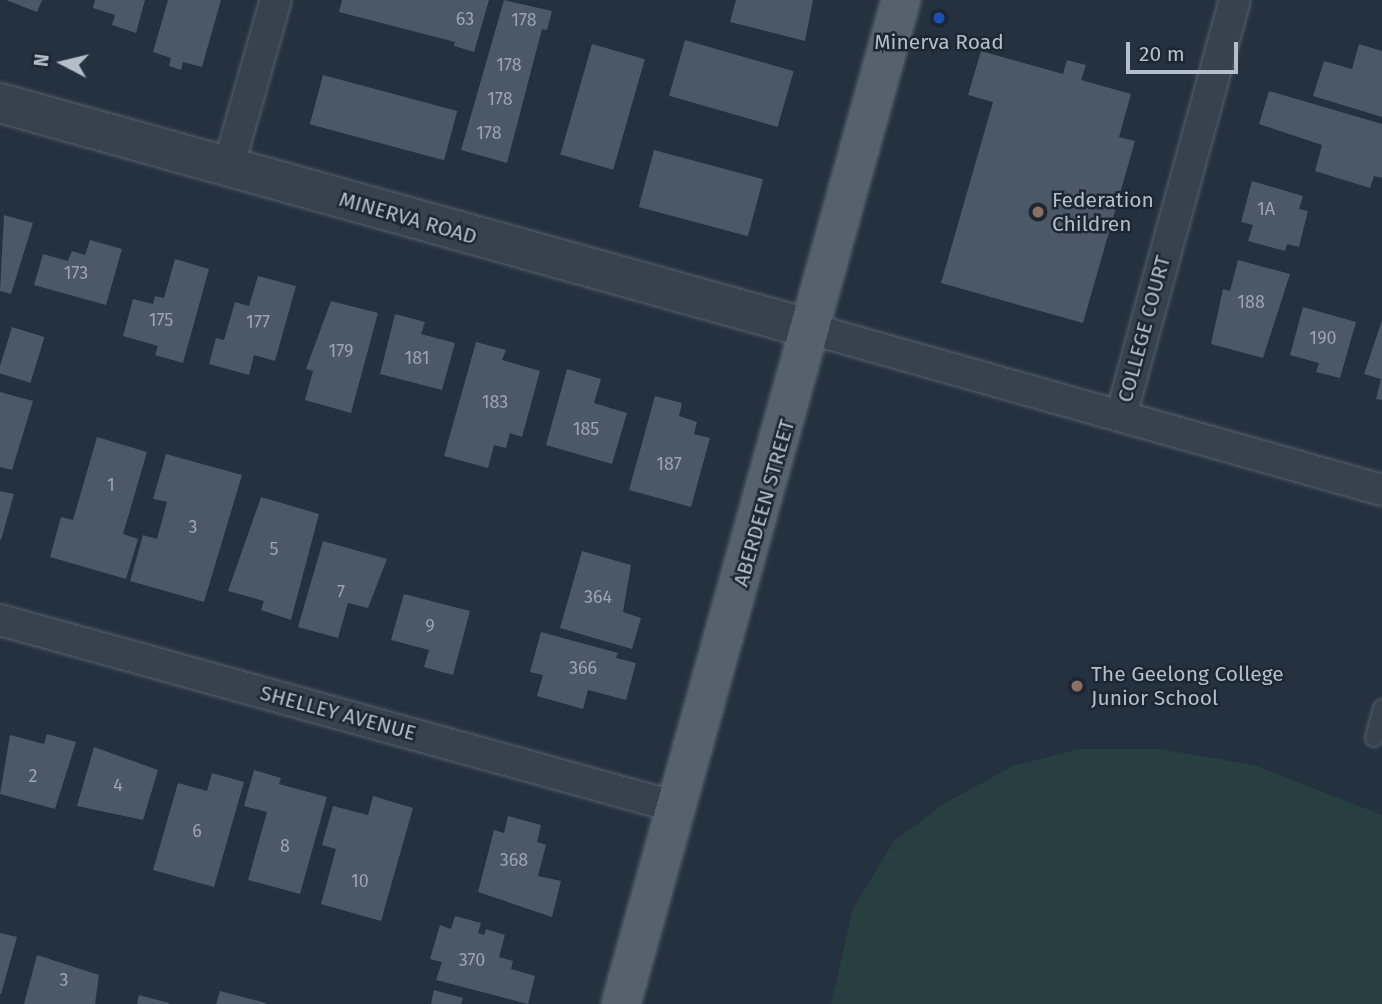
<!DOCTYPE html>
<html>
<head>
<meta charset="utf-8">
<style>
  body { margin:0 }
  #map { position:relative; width:1382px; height:1004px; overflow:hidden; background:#24313e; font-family:"Fira Sans",sans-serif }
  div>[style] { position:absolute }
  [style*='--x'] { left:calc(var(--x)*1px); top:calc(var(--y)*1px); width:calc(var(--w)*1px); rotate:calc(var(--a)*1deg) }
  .green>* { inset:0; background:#273f40 }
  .building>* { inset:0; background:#4a5867; transform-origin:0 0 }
  .roads { filter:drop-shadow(0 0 2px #56606c) drop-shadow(0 0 2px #56606c) }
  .service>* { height:16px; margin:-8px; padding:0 8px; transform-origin:8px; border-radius:8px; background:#38424e }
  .minor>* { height:30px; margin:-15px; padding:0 15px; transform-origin:15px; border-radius:15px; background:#38424e }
  .tertiary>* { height:38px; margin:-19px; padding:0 19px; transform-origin:19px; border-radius:19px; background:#38424e }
  .primary>* { height:38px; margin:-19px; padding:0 19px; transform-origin:19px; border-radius:19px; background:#56616e }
  .dots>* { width:19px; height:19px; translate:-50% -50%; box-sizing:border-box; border:4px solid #1d2733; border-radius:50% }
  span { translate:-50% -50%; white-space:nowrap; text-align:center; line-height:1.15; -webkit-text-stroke:5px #1d2733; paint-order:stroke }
  .number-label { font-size:18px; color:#9aa4b0 }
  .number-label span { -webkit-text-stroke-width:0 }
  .poi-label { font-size:21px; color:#b4bdc9 }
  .left { translate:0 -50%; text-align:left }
  .street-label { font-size:21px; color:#b4bdc9 }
  .north { position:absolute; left:28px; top:28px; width:70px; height:70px; -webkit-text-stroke:5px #1d2733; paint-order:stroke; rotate:277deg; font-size:19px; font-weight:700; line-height:28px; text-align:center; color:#b4bdc9 }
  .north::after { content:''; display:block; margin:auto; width:24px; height:32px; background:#b4bdc9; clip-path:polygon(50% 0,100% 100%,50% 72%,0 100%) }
  .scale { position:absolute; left:1126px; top:42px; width:112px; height:32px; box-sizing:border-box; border:4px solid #b4bdc9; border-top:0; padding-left:9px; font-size:21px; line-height:24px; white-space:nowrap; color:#b4bdc9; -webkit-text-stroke:5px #1d2733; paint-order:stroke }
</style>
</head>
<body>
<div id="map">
  <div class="green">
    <i style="clip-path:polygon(1079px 749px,1160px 749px,1254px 765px,1382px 815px,1382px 1004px,831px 1004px,853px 908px,894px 841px,945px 803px,1013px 766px)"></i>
  </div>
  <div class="building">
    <i style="clip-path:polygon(6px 0,42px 0,37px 12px)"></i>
    <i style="clip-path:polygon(95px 0,145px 0,136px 33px,112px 25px,115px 15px,93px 8px)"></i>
    <i style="clip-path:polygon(168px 0,221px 0,202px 67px,183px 62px,181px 70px,169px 66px,171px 58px,153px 52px)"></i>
    <i style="clip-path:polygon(342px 0,489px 0,474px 52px,454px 46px,455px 42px,339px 12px)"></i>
    <i style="clip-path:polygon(504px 0,552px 11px,547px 30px,542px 29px,507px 163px,461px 150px)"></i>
    <i style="clip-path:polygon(736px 0,813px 0,805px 41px,730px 22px)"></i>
    <i style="left:685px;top:40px;width:113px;height:58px;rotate:16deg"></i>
    <i style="left:592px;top:44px;width:55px;height:115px;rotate:16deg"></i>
    <i style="clip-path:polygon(1359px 44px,1382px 51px,1382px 117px,1313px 96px,1324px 61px,1352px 69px)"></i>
    <i style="clip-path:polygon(981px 51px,1063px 74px,1067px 60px,1086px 65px,1081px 80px,1131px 94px,1119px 137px,1135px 141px,1083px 323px,941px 283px,993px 102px,968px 95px)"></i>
    <i style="left:323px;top:75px;width:139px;height:51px;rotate:15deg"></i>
    <i style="clip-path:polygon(1269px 91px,1382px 124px,1382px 178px,1374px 176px,1370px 188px,1315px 171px,1322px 145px,1259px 124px)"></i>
    <i style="left:654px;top:150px;width:113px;height:59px;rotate:15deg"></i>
    <i style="clip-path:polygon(1252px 181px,1303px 196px,1299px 209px,1308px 211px,1299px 247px,1287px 244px,1285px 251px,1248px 241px,1253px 225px,1241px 222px)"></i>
    <i style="clip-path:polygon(4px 215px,33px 223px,11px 294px,0 291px)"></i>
    <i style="clip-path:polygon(90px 240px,122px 249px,106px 305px,34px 285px,43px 254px,68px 261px,72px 251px,85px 255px)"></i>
    <i style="clip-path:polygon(175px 259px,209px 269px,183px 363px,155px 355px,158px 346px,123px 336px,133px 299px,153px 304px,155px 296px,164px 298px)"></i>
    <i style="clip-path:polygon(1238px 260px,1290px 274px,1263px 358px,1211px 344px,1223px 289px,1230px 291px)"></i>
    <i style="clip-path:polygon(258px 276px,296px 286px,275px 361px,254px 355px,249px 375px,209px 364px,216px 338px,224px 340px,235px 302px,249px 306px)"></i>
    <i style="clip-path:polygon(331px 301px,378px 313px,351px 413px,305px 400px,313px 371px,306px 369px)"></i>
    <i style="clip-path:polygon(1303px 307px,1356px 322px,1340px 378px,1316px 372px,1319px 363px,1290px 355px)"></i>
    <i style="clip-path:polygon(395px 314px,425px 322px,421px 334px,455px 343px,442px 390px,380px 374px)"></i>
    <i style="clip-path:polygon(1382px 320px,1382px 400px,1376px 399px,1381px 379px,1364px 374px)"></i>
    <i style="left:12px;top:327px;width:34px;height:48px;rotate:17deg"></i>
    <i style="clip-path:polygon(476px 342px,506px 350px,502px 360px,540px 371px,522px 437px,510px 433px,506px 448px,494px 445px,488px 468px,444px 456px)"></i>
    <i style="clip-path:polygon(567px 369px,601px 379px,594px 403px,627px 413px,612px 464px,546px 445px)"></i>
    <i style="clip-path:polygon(0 392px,33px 401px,12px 470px,0 467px)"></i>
    <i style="clip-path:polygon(655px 396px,682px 403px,679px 416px,697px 422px,694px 434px,710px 438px,691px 507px,629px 490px)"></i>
    <i style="clip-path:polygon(97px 437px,147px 452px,123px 534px,138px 539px,126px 579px,50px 557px,61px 517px,73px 520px)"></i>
    <i style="clip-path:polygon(166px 454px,242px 475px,204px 602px,130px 581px,143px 535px,157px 539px,167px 502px,153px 499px)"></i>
    <i style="clip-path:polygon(0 491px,14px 494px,1px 540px,0 540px)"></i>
    <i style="clip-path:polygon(261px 497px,319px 514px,291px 620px,261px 610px,264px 601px,228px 591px)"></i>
    <i style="clip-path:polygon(323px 541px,387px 559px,368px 608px,348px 603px,338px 638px,298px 627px)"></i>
    <i style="clip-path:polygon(582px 551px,631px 565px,623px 612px,641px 618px,632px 649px,560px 628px)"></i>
    <i style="clip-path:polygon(404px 594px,470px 611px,453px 675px,424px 667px,429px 650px,391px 640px)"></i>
    <i style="clip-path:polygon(541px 632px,618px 653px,616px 658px,636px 663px,626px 700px,588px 690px,583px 709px,537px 696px,543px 675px,530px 672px)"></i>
    <i style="clip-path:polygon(47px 734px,76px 742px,55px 809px,0 794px,10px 735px,44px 744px)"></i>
    <i style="clip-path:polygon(94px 747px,158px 770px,143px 820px,77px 806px)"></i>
    <i style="clip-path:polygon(254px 770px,281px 778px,279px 784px,327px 797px,300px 894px,248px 880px,267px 812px,244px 806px)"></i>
    <i style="clip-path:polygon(212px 773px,244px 782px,214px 887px,153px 870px,178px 783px,207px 791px)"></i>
    <i style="clip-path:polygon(373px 796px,413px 808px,381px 921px,321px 904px,336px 849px,322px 845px,333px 806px,368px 815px)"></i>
    <i style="clip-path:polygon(508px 816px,541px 825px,537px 842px,546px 845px,538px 876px,561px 881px,552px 917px,478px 892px,494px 830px,504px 833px)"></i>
    <i style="clip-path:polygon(455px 916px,481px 923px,478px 933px,484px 935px,486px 929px,505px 935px,499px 957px,513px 961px,511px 969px,535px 976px,528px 1004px,436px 980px,442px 962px,430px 959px,440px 925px,451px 929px)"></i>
    <i style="clip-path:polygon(0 933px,17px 937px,1px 994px,0 994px)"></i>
    <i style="clip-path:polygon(37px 955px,99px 975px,95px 1004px,24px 1004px)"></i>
    <i style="clip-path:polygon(434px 990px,463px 998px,461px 1004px,431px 1004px)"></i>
    <i style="clip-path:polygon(220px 991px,266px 1003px,266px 1004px,216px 1004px)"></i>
    <i style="clip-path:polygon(139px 995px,169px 1003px,169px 1004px,137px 1004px)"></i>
  </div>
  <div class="roads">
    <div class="service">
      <i style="--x:1374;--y:738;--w:31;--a:-75"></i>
    </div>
    <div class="minor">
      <i style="--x:228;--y:168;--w:175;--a:-74.1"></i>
      <i style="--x:811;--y:329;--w:593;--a:15.75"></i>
      <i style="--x:1121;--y:416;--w:431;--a:-74.7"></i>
      <i style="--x:0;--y:620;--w:701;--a:15.46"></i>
    </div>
    <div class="tertiary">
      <i style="--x:0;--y:103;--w:842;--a:15.57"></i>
    </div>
    <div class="primary">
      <i style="--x:621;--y:1004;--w:1042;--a:-74.42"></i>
    </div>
  </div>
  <div class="dots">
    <i style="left:939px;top:18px;background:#1a4fb4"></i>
    <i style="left:1038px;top:212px;background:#8d6e63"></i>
    <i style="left:1077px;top:686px;background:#8d6e63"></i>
  </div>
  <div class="number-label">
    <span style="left:465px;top:19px">63</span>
    <span style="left:524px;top:20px">178</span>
    <span style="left:509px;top:65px">178</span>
    <span style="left:500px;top:99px">178</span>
    <span style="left:489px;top:133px">178</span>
    <span style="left:1266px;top:209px">1A</span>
    <span style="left:76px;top:273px">173</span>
    <span style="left:1251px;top:302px">188</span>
    <span style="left:161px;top:320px">175</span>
    <span style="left:258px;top:322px">177</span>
    <span style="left:1323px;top:338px">190</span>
    <span style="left:341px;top:351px">179</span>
    <span style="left:417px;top:358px">181</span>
    <span style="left:495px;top:402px">183</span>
    <span style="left:586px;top:429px">185</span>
    <span style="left:669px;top:464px">187</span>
    <span style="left:111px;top:485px">1</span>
    <span style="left:193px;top:527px">3</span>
    <span style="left:274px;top:549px">5</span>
    <span style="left:341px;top:592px">7</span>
    <span style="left:598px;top:597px">364</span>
    <span style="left:430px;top:626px">9</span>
    <span style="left:583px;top:668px">366</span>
    <span style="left:33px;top:776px">2</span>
    <span style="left:118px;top:785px">4</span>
    <span style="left:197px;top:831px">6</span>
    <span style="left:285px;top:846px">8</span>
    <span style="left:514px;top:860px">368</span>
    <span style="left:360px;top:881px">10</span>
    <span style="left:472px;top:960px">370</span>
    <span style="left:64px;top:980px">3</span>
  </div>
  <div class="poi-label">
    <span style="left:939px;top:42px">Minerva Road</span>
    <span class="left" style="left:1052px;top:212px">Federation<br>Children</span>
    <span class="left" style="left:1091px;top:686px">The Geelong College<br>Junior School</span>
  </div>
  <div class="street-label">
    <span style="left:408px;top:218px;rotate:16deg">MINERVA ROAD</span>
    <span style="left:1144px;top:329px;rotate:-75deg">COLLEGE COURT</span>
    <span style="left:764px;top:503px;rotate:-74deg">ABERDEEN STREET</span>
    <span style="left:338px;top:713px;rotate:15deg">SHELLEY AVENUE</span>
  </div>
  <div class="north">N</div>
  <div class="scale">20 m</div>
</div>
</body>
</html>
